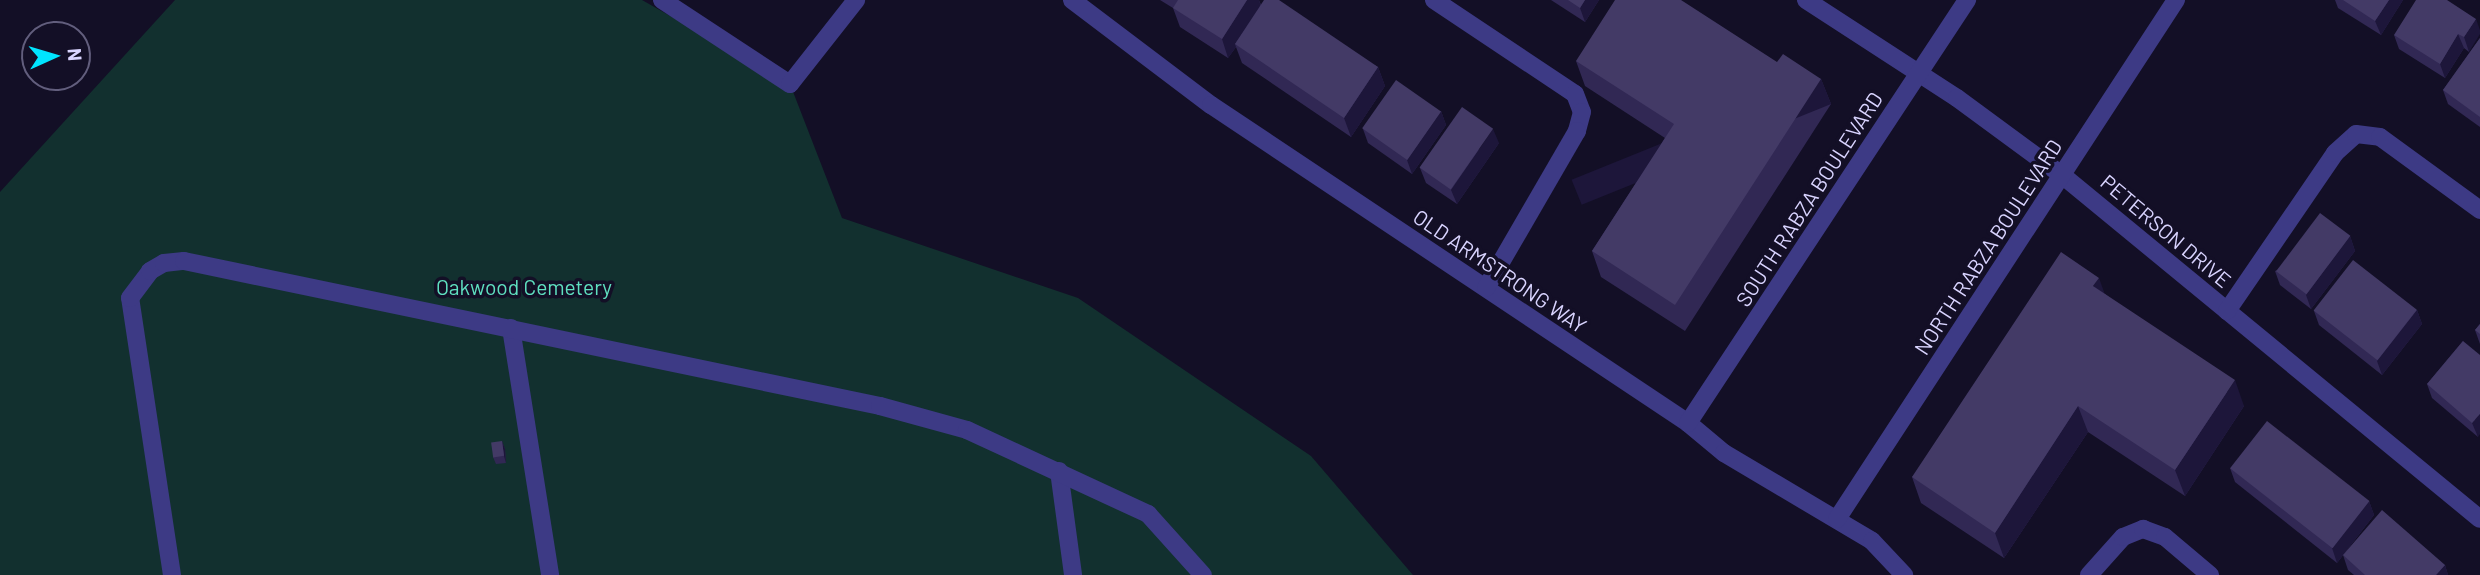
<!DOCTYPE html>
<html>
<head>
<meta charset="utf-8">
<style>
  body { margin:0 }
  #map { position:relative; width:2480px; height:575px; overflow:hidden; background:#130f26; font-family:Barlow,sans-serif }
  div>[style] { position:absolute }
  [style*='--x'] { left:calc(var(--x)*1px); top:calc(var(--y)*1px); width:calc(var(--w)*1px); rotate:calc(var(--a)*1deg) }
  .green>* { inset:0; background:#12302f }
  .minor>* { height:18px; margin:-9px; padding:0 9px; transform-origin:9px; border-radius:9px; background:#3d3a85 }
  .wall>* { inset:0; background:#312854 }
  .shaded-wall>* { inset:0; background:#1d163a; transform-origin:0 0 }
  .building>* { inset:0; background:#433a66; transform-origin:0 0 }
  span { translate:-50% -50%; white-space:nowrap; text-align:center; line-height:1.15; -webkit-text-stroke:7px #130f26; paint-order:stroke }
  .street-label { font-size:21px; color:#d9d4ff }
  .park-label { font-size:21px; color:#5fe0c0 }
  .north { position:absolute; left:21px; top:21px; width:70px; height:70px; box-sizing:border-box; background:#130f26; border:2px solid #625e7d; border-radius:50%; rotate:86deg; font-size:19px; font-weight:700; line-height:28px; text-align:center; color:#d9d4ff }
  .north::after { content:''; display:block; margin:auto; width:24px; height:32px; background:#00e5ff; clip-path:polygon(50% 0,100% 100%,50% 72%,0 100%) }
</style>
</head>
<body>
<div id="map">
  <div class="green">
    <i style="clip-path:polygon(175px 0,642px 0,790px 84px,842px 218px,1078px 298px,1311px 456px,1413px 575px,0 575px,0 192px)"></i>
  </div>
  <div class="minor">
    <i style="--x:662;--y:0;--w:153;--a:33.3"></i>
    <i style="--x:790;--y:84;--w:107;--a:-51.8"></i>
    <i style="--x:1072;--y:0;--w:174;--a:37.1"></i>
    <i style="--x:1211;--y:105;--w:573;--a:33.69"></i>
    <i style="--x:1688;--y:423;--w:47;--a:39.8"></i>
    <i style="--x:1724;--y:453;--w:172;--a:30.7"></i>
    <i style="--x:1872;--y:541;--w:47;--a:46.7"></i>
    <i style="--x:1434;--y:0;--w:169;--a:33.7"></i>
    <i style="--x:1575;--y:94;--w:19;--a:69"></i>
    <i style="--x:1582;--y:112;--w:20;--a:105"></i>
    <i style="--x:1577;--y:131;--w:181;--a:120.1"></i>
    <i style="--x:1806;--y:0;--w:180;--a:33"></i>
    <i style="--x:1957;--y:98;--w:130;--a:36.3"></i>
    <i style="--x:2062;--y:175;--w:541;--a:39.45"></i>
    <i style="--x:2227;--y:311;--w:191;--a:-55.6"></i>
    <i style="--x:2335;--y:153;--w:28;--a:-42"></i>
    <i style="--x:2356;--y:134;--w:24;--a:7"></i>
    <i style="--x:2380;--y:137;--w:124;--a:36.1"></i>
    <i style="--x:511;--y:328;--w:250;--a:81"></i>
    <i style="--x:1688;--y:423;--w:507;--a:-56.59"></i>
    <i style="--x:1059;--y:471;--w:105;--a:82.3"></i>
    <i style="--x:1837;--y:519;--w:620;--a:-56.85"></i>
    <i style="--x:172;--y:575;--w:280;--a:-98.6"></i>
    <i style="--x:130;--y:298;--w:34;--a:-53"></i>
    <i style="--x:150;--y:271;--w:16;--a:-30"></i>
    <i style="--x:164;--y:263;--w:20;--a:-6"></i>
    <i style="--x:184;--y:261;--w:711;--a:11.77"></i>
    <i style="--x:880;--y:406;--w:90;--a:15.4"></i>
    <i style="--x:967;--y:430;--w:200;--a:24.9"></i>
    <i style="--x:1148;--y:514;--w:82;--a:48"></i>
    <i style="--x:2089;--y:575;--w:51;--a:-48.2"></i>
    <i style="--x:2123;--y:537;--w:22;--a:-22"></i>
    <i style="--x:2143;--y:529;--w:23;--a:20"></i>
    <i style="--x:2165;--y:537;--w:59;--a:40.2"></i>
  </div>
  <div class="wall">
    <i style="clip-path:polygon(1160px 0,1259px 0,1261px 5px,1378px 67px,1385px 86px,1351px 137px,1242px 63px,1236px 47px,1228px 58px,1180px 27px,1173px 8px)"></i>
    <i style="clip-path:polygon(1551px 0,1599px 0,1585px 22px)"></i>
    <i style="clip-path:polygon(2335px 0,2403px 0,2381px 35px,2338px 8px)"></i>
    <i style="clip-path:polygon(2476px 19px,2469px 52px,2464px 48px,2445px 78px,2399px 49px,2394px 35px)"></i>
    <i style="clip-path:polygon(2480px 38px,2480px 127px,2448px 104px,2443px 90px)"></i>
    <i style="clip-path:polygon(1576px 61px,1777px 62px,1821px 79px,1831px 104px,1685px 331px,1601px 277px,1592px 251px,1665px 138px,1585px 86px)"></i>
    <i style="clip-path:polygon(1441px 111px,1446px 125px,1412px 174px,1368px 143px,1363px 129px)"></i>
    <i style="clip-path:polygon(1499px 143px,1457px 204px,1426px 183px,1420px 168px)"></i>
    <i style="clip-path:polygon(2350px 236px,2355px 251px,2311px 309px,2280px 285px,2275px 271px)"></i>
    <i style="clip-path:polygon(2105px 294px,2244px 406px,2185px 496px,2088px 432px,2004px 558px,1921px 503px,1912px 477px)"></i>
    <i style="clip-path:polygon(2417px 310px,2422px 324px,2382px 375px,2319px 325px,2314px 311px)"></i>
    <i style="clip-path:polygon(2480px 324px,2480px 344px,2475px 330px)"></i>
    <i style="clip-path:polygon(2463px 341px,2478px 437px,2432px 398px,2427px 384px)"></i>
    <i style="clip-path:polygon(502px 441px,505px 449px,506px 463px,496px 464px,493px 457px)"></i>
    <i style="clip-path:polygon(2230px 468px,2369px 501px,2374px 515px,2337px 563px,2235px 482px)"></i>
    <i style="clip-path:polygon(2343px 555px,2445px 565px,2448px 575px,2354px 575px,2348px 570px)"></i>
  </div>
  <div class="shaded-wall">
    <i style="clip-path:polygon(1247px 0,1259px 0,1261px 7px,1235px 44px,1236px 47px,1228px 58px,1222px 39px)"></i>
    <i style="clip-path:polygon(1585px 0,1599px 0,1585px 22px,1580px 8px)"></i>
    <i style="clip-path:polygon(2389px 0,2403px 0,2381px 35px,2375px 21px)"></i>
    <i style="clip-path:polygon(2476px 19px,2480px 30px,2480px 34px,2469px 52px,2464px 37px)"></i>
    <i style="clip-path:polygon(2458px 34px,2464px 48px,2445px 78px,2440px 64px)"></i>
    <i style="clip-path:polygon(1378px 67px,1385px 86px,1351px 137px,1344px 118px)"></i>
    <i style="left:1821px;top:79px;width:27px;height:269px;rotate:68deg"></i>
    <i style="clip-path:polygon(1441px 111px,1446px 125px,1412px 174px,1407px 160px)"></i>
    <i style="clip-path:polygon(1493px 129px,1499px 143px,1457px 204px,1451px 190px)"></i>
    <i style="clip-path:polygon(2350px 236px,2355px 251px,2311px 309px,2306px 295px)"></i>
    <i style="clip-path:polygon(2099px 278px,2108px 303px,2093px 286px)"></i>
    <i style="clip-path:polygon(2417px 310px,2422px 324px,2382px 375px,2377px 361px)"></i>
    <i style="clip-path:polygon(2235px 380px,2244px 406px,2185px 496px,2175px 470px)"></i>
    <i style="clip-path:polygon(2078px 406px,2088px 432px,2004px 558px,1995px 533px)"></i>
    <i style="clip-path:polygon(2480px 414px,2480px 434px,2478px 437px,2472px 423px)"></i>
    <i style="clip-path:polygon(502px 441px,505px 449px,506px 463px,504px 456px)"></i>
    <i style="clip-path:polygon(2369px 501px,2374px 515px,2337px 563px,2332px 548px)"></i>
    <i style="clip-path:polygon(2445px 565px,2448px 575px,2436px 575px)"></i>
  </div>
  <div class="building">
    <i style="clip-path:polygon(1178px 0,1247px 0,1222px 39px,1173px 8px)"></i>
    <i style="clip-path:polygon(1264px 0,1279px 0,1378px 67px,1344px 118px,1235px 44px)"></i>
    <i style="clip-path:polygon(1568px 0,1585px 0,1580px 8px)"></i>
    <i style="clip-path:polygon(1615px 0,1681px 0,1777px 62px,1783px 54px,1821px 79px,1675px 305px,1592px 251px,1674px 124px,1576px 61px)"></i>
    <i style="clip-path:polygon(2343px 0,2389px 0,2375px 21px)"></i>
    <i style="clip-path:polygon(2416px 0,2447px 0,2476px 19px,2464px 37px,2458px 34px,2440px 64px,2394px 35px)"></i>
    <i style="clip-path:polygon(2480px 38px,2480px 117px,2443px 90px)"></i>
    <i style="left:1396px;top:80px;width:55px;height:59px;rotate:35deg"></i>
    <i style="left:1462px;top:107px;width:38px;height:74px;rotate:35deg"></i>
    <i style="left:2320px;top:213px;width:38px;height:73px;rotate:37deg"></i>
    <i style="clip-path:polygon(2061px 252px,2099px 278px,2093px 286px,2235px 380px,2175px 470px,2078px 406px,1995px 533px,1912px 477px)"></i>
    <i style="left:2353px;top:260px;width:81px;height:64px;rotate:38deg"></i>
    <i style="clip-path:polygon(2480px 324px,2480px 334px,2475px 330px)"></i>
    <i style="clip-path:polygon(2463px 341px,2480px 355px,2480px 414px,2472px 423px,2427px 384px)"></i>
    <i style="left:2267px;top:421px;width:130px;height:60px;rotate:38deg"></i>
    <i style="left:502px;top:441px;width:15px;height:11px;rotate:82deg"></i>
    <i style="clip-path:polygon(2382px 510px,2445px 565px,2436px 575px,2365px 575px,2343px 555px)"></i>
  </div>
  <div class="street-label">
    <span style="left:1809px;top:199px;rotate:-57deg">SOUTH RABZA BOULEVARD</span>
    <span style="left:2166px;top:231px;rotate:40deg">PETERSON DRIVE</span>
    <span style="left:1988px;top:247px;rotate:-57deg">NORTH RABZA BOULEVARD</span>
    <span style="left:1500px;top:271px;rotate:34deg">OLD ARMSTRONG WAY</span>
  </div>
  <div class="park-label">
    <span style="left:524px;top:287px">Oakwood Cemetery</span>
  </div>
  <div class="north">N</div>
</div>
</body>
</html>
